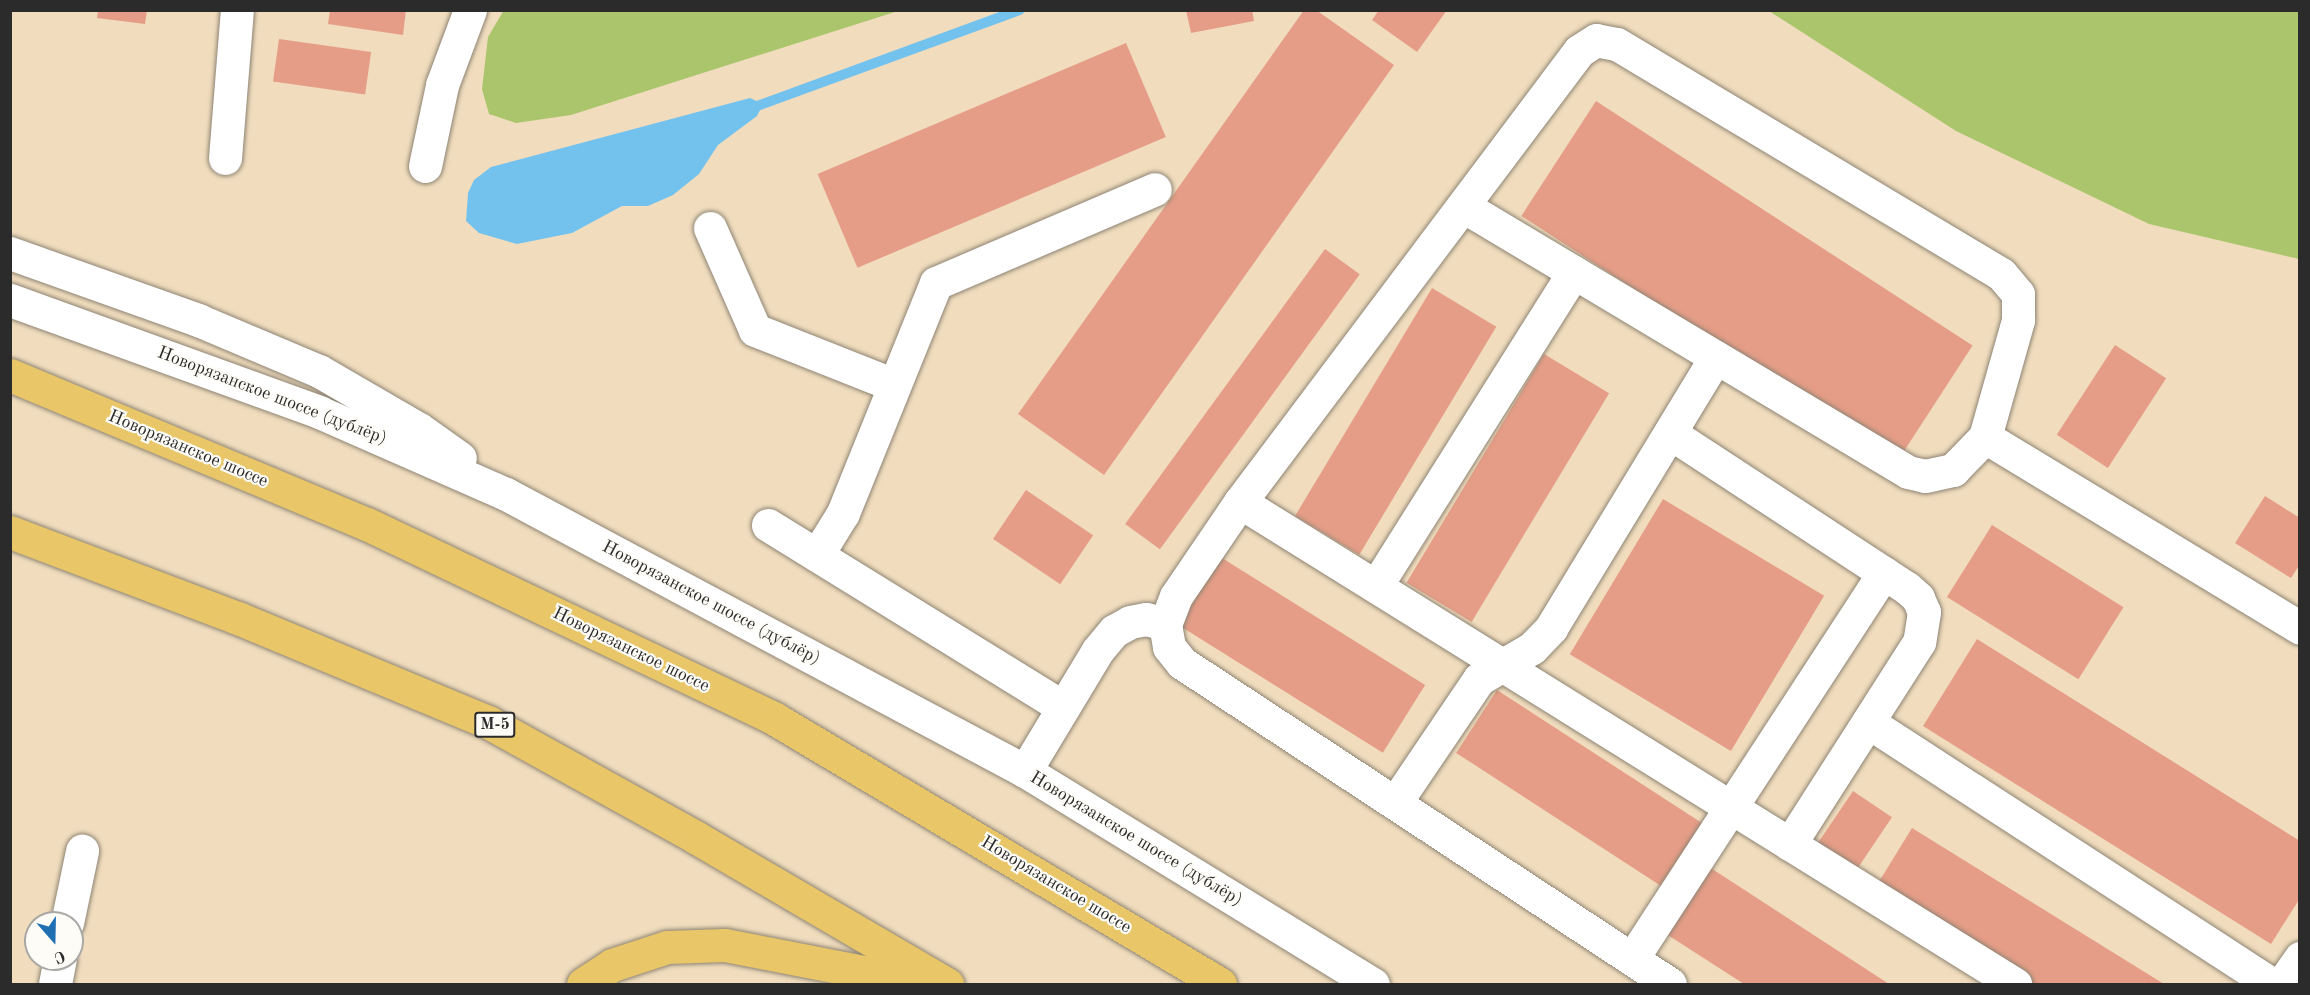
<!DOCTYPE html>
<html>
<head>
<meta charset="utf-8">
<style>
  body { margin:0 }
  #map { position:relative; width:2310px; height:995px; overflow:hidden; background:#f1ddbe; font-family:"Old Standard TT",serif }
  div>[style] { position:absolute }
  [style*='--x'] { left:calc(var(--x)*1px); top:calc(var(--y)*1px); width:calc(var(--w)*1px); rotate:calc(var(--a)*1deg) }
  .green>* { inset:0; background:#aac56b }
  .water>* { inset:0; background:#73c2ee }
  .stream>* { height:10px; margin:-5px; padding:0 5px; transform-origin:5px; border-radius:5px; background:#73c2ee }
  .building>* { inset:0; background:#e59d87; transform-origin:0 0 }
  .roads { filter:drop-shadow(0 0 2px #8e8474) drop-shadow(0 0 2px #8e8474) }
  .minor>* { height:33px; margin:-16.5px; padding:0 16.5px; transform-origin:16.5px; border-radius:16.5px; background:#fff }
  .major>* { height:33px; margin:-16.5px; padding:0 16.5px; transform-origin:16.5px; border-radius:16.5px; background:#e9c769 }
  .highway>* { height:33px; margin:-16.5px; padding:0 16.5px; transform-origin:16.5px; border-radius:16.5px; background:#e9c769 }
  span { translate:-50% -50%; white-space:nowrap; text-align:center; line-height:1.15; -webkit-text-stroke:4.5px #fdfcf7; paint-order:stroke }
  .shield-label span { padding:2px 4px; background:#fdfcf7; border:2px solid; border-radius:4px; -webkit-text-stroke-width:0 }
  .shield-label { font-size:16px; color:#2b2b2b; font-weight:700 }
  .street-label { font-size:18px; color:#2b2b2b }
  .frame { position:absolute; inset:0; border:12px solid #2b2b2b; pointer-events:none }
  .north { position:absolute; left:24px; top:911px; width:60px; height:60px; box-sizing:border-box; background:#fdfcf7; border:2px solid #a9a8a5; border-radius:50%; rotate:160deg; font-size:16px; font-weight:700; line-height:24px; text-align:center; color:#2b2b2b }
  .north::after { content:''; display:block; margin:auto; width:21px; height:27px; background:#1f6fb2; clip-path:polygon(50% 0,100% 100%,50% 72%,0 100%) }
</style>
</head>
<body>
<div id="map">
  <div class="green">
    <i style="clip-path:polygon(504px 10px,898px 10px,898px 11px,571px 115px,516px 123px,489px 114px,482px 89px,488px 37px)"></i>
    <i style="clip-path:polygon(1769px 11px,2299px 11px,2299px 259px,2149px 224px,1956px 131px)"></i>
  </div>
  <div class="water">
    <i style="clip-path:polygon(750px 98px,763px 104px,757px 116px,718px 145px,699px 174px,673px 195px,648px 206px,622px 206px,572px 233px,517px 244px,479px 233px,466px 221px,468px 193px,474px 180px,491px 167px)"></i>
  </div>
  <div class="stream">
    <i style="--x:749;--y:109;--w:288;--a:-20.1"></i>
  </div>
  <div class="building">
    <i style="clip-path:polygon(98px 10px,147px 10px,145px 24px,97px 18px)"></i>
    <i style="clip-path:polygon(330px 10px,406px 10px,403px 35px,328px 24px)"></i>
    <i style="clip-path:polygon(1186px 10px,1252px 10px,1254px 21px,1191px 33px)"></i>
    <i style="clip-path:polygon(1304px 10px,1316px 10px,1394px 65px,1104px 475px,1018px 414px)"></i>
    <i style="clip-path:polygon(1379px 10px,1447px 10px,1417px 52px,1372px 20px)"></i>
    <i style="left:279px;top:39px;width:93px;height:43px;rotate:8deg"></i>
    <i style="left:1126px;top:43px;width:102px;height:335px;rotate:67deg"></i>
    <i style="left:1596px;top:101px;width:449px;height:137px;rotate:33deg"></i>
    <i style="left:1325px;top:249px;width:43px;height:340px;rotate:36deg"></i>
    <i style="left:1432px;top:288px;width:75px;height:266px;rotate:31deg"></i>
    <i style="left:2115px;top:345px;width:61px;height:107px;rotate:33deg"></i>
    <i style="left:1544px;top:354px;width:76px;height:267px;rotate:31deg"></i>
    <i style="left:1026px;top:490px;width:81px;height:59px;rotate:34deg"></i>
    <i style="clip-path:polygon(2265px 496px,2300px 518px,2300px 564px,2291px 578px,2235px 543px)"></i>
    <i style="left:1663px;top:499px;width:188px;height:181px;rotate:31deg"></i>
    <i style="left:1992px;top:525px;width:155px;height:85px;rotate:32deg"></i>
    <i style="left:1214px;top:553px;width:249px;height:80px;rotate:32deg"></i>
    <i style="clip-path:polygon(1977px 639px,2300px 841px,2300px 898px,2271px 944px,1923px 726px)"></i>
    <i style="left:1497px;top:690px;width:249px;height:75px;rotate:33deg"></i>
    <i style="left:1853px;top:791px;width:47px;height:74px;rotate:34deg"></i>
    <i style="clip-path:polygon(1912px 828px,2164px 984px,2018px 984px,1872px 893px)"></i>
    <i style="clip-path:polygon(1703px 863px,1889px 984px,1744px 984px,1660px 930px)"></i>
  </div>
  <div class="roads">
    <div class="minor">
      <i style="--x:225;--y:158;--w:148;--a:-85.4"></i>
      <i style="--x:425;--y:166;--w:83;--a:-78.1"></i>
      <i style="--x:442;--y:85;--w:80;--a:-69.5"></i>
      <i style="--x:1463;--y:206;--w:518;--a:30.87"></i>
      <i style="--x:1908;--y:472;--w:17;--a:13"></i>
      <i style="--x:1925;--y:476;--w:29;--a:-12"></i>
      <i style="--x:1953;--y:470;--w:46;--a:-45.9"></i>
      <i style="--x:1985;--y:437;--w:122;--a:-74.2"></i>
      <i style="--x:2018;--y:320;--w:26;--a:-90"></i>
      <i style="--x:2018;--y:294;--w:26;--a:-130"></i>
      <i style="--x:2001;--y:274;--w:448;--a:-149.1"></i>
      <i style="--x:1616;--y:44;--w:20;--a:-169"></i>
      <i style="--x:1596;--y:40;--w:20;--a:147"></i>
      <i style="--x:1579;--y:51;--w:564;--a:126.93"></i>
      <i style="--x:1240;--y:502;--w:114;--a:124.2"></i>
      <i style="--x:1176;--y:596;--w:30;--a:111"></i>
      <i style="--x:1165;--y:624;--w:23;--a:80"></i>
      <i style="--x:1169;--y:647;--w:21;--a:51"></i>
      <i style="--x:1182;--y:663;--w:584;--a:33.34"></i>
      <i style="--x:710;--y:228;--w:111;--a:66.2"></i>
      <i style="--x:755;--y:330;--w:149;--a:21.6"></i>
      <i style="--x:10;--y:253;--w:200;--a:19.6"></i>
      <i style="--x:198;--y:320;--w:131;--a:22.9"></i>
      <i style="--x:319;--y:371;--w:116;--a:30.1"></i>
      <i style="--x:419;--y:429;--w:50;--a:35.3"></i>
      <i style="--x:10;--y:300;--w:329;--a:19.9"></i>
      <i style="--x:319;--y:412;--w:204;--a:23.7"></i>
      <i style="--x:506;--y:494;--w:588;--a:28.09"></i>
      <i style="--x:1025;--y:771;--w:408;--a:31.5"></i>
      <i style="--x:1670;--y:433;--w:283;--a:33.2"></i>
      <i style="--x:1907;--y:588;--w:15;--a:42"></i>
      <i style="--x:1918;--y:598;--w:15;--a:67"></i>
      <i style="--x:1924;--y:612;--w:30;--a:99"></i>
      <i style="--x:1919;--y:642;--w:240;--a:122.6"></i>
      <i style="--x:1985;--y:437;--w:368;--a:31.2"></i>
      <i style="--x:1240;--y:502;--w:913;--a:31.88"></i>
      <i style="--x:768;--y:525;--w:347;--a:31.7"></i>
      <i style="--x:817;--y:555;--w:49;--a:-58.2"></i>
      <i style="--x:843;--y:513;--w:248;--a:-68"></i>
      <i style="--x:936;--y:283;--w:238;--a:-23.2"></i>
      <i style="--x:1376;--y:586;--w:371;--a:-57.8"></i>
      <i style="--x:1868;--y:722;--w:482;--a:33"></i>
      <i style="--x:1025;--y:771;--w:141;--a:-58.9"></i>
      <i style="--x:1098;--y:650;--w:25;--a:-50"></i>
      <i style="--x:1114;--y:631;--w:18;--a:-29"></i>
      <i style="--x:1130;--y:622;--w:16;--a:-11"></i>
      <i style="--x:1146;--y:619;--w:20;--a:15"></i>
      <i style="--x:1395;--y:803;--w:150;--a:-55.9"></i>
      <i style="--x:1479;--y:679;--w:61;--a:-30.3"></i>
      <i style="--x:1532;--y:648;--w:28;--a:-46"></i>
      <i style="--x:1551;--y:628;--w:317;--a:-58.7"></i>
      <i style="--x:67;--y:923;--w:74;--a:-78.2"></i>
      <i style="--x:1632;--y:959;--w:461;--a:-56.9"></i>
      <i style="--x:55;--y:984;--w:25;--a:-79"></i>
      <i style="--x:2282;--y:984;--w:32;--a:-55"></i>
    </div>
    <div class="major">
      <i style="--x:583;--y:984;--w:35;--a:-33"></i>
      <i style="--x:612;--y:965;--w:58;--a:-18.1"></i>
      <i style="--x:667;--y:947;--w:58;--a:-2"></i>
      <i style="--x:725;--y:945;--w:205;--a:11"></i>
    </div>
    <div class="highway">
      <i style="--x:10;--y:375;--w:387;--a:22.7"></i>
      <i style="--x:367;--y:524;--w:452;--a:25.5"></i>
      <i style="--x:775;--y:719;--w:518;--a:30.77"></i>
      <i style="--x:10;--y:532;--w:244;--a:20.7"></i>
      <i style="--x:238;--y:618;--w:271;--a:22.6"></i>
      <i style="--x:488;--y:722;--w:239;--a:29"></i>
      <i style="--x:697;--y:838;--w:290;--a:30.3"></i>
    </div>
  </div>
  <div class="shield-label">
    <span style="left:495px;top:725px">М-5</span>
  </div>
  <div class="street-label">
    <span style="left:272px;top:396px;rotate:21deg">Новорязанское шоссе (дублёр)</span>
    <span style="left:188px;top:449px;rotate:23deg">Новорязанское шоссе</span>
    <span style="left:711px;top:603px;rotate:28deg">Новорязанское шоссе (дублёр)</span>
    <span style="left:631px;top:650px;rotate:26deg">Новорязанское шоссе</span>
    <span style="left:1136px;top:839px;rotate:31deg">Новорязанское шоссе (дублёр)</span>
    <span style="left:1056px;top:885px;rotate:31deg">Новорязанское шоссе</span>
  </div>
  <div class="frame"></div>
  <div class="north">С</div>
</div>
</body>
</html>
